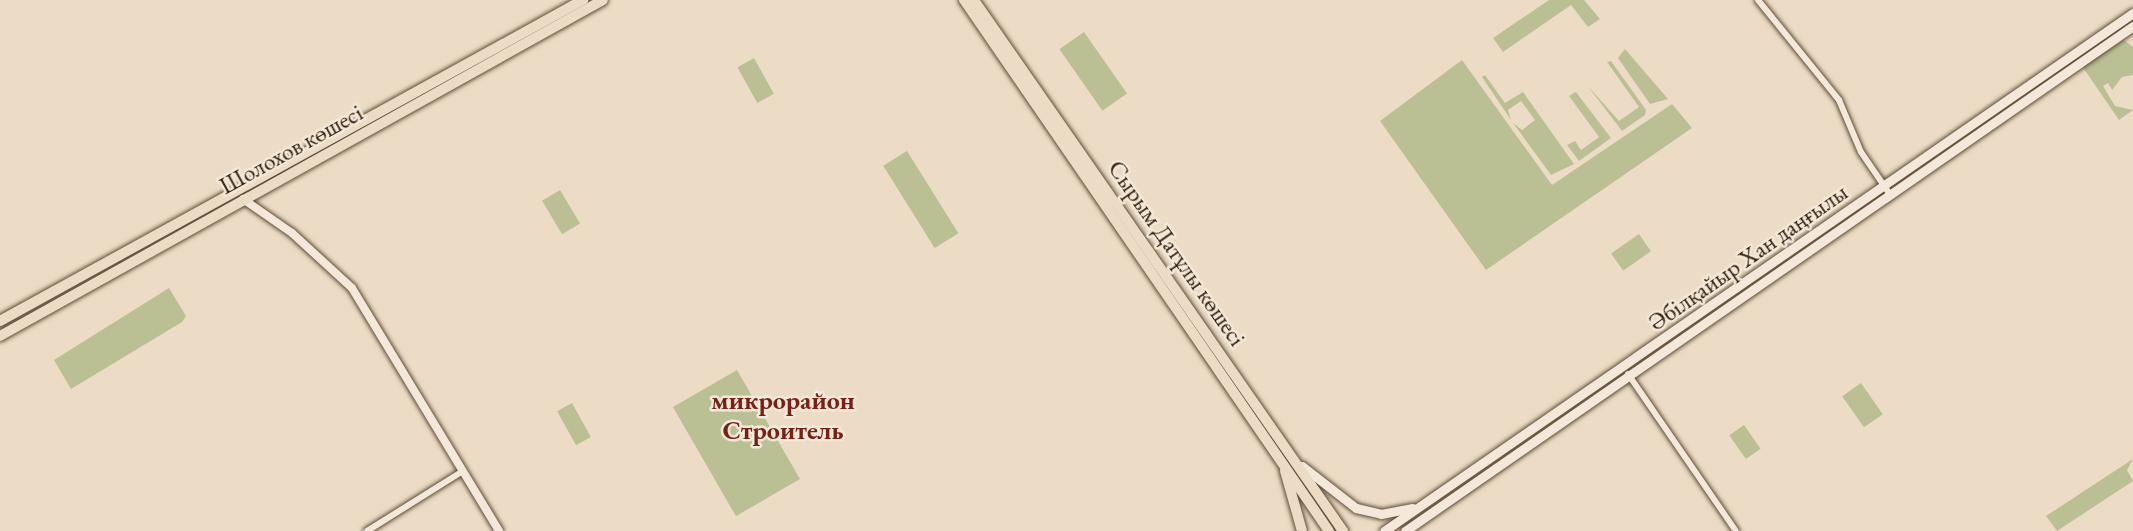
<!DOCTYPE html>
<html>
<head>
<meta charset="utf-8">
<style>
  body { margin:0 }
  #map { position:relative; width:2133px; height:531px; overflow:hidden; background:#eddcc5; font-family:"EB Garamond",serif }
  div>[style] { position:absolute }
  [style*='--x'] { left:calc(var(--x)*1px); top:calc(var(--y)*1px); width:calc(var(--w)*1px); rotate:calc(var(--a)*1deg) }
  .green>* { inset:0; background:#bac094; transform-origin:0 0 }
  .roads { filter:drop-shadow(0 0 2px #5e4d38) drop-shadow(0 0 2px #5e4d38) }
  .minor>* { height:6px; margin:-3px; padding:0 3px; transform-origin:3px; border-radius:3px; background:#f3e8d9 }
  .tertiary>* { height:8px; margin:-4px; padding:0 4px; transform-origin:4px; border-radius:4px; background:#f3e8d9 }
  .secondary>* { height:9px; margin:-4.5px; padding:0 4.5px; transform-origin:4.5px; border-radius:4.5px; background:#f3e8d9 }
  .primary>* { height:10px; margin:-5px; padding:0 5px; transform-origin:5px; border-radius:5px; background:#eddcc5 }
  .trunk>* { height:10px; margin:-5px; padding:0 5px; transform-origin:5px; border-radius:5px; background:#eddcc5 }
  span { translate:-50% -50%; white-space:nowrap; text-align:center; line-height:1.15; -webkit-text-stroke:5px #f3e8d9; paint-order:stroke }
  .street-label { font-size:24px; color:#2f1d09 }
  .neighbourhood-label { font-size:26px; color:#7a1f14; font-weight:700 }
</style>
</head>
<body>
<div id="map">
  <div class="green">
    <i style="clip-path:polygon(1549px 0,1584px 0,1600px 19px,1588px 27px,1571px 5px,1503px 52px,1493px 38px)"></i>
    <i style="left:1084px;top:32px;width:75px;height:30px;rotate:55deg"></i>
    <i style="clip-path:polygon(2124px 40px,2133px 47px,2133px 75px,2122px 77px,2112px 90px,2108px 83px,2103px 86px,2115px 106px,2133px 110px,2119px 120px,2082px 66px)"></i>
    <i style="clip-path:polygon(1625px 49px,1668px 99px,1650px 104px,1618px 58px)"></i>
    <i style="left:754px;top:58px;width:41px;height:19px;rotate:61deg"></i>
    <i style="clip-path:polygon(1462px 60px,1552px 185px,1672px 104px,1692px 128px,1486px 270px,1380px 121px)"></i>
    <i style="clip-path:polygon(1611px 61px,1646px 110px,1645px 115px,1622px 131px,1587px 85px,1619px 121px,1639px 107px,1607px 62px)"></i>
    <i style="clip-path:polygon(1485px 75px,1505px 103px,1523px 92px,1574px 164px,1551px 175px,1513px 123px,1522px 130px,1535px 120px,1521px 101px,1508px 110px,1511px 120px,1482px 77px)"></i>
    <i style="clip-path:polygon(1576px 92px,1611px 138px,1579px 161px,1567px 145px,1575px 141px,1581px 150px,1599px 137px,1569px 96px)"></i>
    <i style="left:907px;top:151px;width:97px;height:28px;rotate:58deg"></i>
    <i style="left:560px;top:190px;width:39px;height:21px;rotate:59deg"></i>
    <i style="left:1639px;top:234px;width:21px;height:34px;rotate:55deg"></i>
    <i style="clip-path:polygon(169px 288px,186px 316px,182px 322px,71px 389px,54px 360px)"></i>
    <i style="left:737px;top:370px;width:126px;height:74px;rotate:60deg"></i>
    <i style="left:1861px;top:383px;width:38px;height:23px;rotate:55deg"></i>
    <i style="left:572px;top:403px;width:39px;height:17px;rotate:61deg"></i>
    <i style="left:1744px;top:425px;width:29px;height:18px;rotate:55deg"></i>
    <i style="clip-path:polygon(2133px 459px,2127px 470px,2133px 481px,2057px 531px,2046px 516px)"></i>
  </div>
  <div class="roads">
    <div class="minor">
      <i style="--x:1758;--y:0;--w:129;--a:51"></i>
      <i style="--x:1839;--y:100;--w:56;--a:67.1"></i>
      <i style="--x:1861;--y:152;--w:53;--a:55.7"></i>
      <i style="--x:1628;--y:374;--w:191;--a:55.5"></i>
      <i style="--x:367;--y:531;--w:113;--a:-32"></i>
    </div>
    <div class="tertiary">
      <i style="--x:243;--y:199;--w:60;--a:34.8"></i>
      <i style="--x:292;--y:233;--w:81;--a:42.5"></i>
      <i style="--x:352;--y:288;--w:284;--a:58.8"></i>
    </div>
    <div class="secondary">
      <i style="--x:1302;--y:466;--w:68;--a:37.9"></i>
      <i style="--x:1356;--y:508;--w:26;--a:13"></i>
      <i style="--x:1381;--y:514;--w:32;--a:-11"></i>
      <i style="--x:1384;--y:531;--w:911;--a:-34.67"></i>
      <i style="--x:1405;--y:531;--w:886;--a:-34.75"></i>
    </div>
    <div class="primary">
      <i style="--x:1285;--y:471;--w:62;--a:74.2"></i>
    </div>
    <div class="trunk">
      <i style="--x:964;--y:0;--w:644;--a:55.5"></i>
      <i style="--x:974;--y:0;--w:647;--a:55.2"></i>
      <i style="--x:0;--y:321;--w:666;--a:-28.84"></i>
      <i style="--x:0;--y:336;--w:690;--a:-29.13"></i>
    </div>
  </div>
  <div class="street-label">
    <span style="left:291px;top:149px;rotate:-29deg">Шолохов көшесі</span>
    <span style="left:1177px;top:253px;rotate:55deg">Сырым Датұлы көшесі</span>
    <span style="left:1748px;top:257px;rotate:-35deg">Әбілқайыр Хан даңғылы</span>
  </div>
  <div class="neighbourhood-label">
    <span style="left:783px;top:416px">микрорайон<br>Строитель</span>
  </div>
</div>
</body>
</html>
